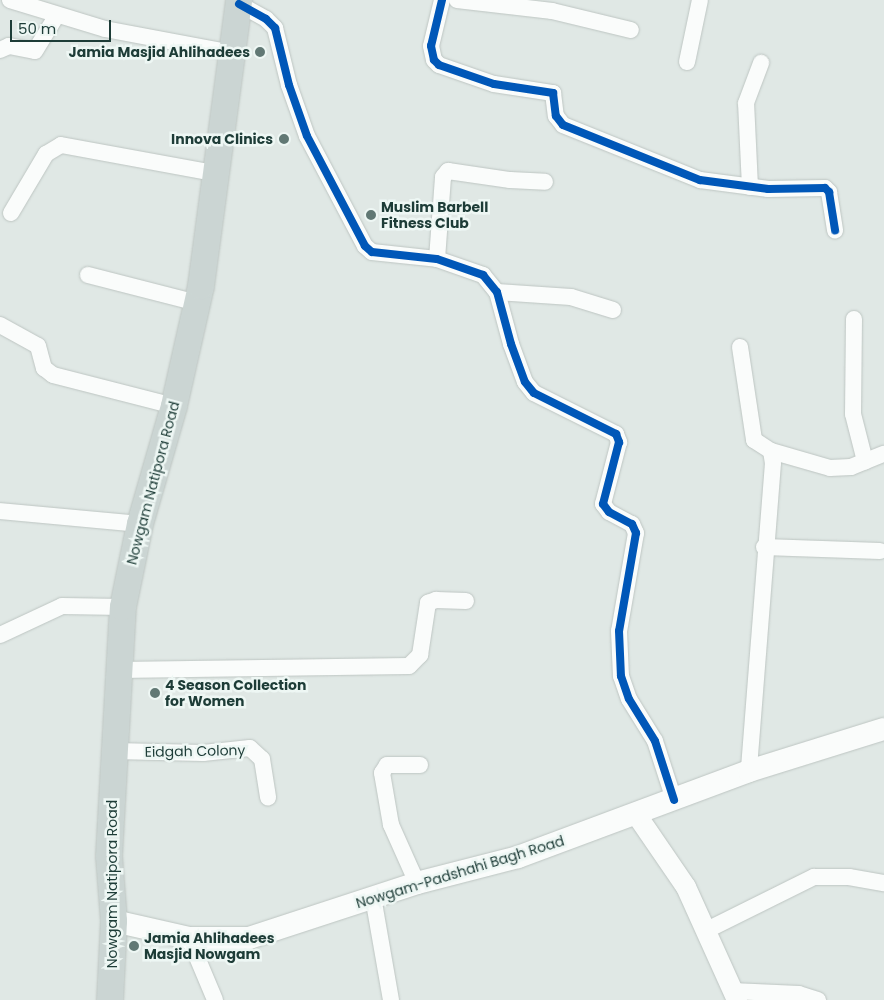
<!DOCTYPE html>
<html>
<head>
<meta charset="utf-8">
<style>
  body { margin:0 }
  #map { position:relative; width:884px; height:1000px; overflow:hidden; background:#e0e8e5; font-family:Poppins,sans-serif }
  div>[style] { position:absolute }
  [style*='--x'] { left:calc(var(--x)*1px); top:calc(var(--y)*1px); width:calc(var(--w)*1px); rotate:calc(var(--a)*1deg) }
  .roads { filter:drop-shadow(0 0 1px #bdc5c2) drop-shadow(0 0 1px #bdc5c2) }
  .minor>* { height:16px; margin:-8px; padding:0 8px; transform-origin:8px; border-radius:8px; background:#fafcfb }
  .tertiary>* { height:20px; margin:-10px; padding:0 10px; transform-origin:10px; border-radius:10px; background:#fafcfb }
  .secondary>* { height:22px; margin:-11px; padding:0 11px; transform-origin:11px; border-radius:11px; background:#fafcfb }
  .primary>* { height:26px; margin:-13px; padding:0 13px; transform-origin:13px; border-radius:13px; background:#cbd5d3 }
  .cycleway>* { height:8px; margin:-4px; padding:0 4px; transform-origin:4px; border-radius:4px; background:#0057b8 }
  .dots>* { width:14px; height:14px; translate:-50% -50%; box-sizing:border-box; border:2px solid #eef7f4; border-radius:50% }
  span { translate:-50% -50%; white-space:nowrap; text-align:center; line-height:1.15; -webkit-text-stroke:5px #eef7f4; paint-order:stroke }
  .poi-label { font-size:14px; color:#1d3c37; font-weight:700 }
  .right { translate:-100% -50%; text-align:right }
  .left { translate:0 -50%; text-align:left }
  .street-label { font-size:14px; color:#1d3c37 }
  .scale { position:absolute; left:10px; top:20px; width:101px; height:22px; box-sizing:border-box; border:2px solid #1d3c37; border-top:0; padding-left:6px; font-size:15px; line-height:18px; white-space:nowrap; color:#1d3c37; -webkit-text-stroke:4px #eef7f4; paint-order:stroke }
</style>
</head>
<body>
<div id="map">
  <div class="roads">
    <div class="minor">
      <i style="--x:10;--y:0;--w:99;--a:17"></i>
      <i style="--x:105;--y:29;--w:129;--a:10.7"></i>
      <i style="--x:442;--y:0;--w:47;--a:103.4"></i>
      <i style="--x:431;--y:46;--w:14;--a:78"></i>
      <i style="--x:434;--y:60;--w:7;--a:45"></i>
      <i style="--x:439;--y:65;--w:58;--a:19.1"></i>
      <i style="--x:494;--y:84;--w:60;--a:8.7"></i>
      <i style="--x:553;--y:93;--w:23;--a:83"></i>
      <i style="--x:556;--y:116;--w:11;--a:52"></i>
      <i style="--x:563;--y:125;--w:148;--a:21.9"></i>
      <i style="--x:700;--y:180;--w:69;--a:7.5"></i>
      <i style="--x:768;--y:189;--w:57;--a:-1"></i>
      <i style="--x:825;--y:188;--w:6;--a:45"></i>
      <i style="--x:829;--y:192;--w:39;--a:81"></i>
      <i style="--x:457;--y:0;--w:96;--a:6.6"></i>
      <i style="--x:552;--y:11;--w:81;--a:13.5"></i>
      <i style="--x:239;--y:4;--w:31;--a:29"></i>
      <i style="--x:266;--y:19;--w:13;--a:45"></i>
      <i style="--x:275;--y:28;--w:59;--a:76.2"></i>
      <i style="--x:289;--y:85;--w:54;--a:70.6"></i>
      <i style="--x:307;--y:136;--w:124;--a:62.2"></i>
      <i style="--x:365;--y:246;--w:9;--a:41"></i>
      <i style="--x:372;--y:252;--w:65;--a:6.1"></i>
      <i style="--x:437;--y:259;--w:49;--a:19.2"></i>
      <i style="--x:483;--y:275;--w:22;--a:51"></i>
      <i style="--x:497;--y:292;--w:54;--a:74.9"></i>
      <i style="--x:511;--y:344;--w:40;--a:69.8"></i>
      <i style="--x:525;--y:382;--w:14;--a:51"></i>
      <i style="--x:534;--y:393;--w:92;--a:26.6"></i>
      <i style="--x:616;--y:434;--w:9;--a:69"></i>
      <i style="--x:619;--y:442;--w:64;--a:104.5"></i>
      <i style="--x:603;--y:504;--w:10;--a:53"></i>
      <i style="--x:609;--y:512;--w:26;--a:28"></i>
      <i style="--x:632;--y:524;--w:10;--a:66"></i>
      <i style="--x:636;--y:533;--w:99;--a:99.8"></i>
      <i style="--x:619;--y:631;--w:45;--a:87.5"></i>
      <i style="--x:621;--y:676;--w:24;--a:71"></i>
      <i style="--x:629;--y:699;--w:49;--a:58.2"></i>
      <i style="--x:655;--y:741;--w:62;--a:72.1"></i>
      <i style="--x:0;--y:50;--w:10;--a:-24"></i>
      <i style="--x:9;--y:46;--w:26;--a:11"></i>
      <i style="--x:35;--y:51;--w:42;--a:-58.6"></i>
      <i style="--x:687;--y:62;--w:63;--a:-78.2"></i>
      <i style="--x:750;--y:187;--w:84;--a:-92.7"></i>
      <i style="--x:746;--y:103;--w:43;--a:-69.4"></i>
      <i style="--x:11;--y:213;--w:69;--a:-59.3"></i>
      <i style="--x:46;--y:154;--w:17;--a:-31"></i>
      <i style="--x:61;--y:145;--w:156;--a:10.4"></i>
      <i style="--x:437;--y:259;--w:82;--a:-85.8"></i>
      <i style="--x:443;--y:177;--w:8;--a:-50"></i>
      <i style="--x:448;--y:171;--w:63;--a:8.3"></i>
      <i style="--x:510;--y:180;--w:35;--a:3"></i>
      <i style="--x:88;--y:275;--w:113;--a:14.4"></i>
      <i style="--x:497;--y:292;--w:74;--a:3.9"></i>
      <i style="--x:571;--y:297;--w:44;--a:17.2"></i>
      <i style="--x:854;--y:319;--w:95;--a:90.6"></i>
      <i style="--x:853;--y:414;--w:49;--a:75.7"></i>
      <i style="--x:0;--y:325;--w:43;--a:28.9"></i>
      <i style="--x:38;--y:346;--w:23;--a:75"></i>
      <i style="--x:44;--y:368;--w:11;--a:38"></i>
      <i style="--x:53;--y:375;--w:125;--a:14.4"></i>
      <i style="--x:740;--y:347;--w:94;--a:81.4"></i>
      <i style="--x:754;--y:440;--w:20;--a:33"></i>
      <i style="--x:771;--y:451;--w:12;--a:81"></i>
      <i style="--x:773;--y:463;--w:309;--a:94.5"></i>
      <i style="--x:771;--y:451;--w:61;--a:16.1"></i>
      <i style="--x:830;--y:468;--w:21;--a:-3"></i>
      <i style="--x:851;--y:467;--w:35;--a:-22"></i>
      <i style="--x:0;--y:511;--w:141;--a:5.3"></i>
      <i style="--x:764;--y:547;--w:116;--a:2"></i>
      <i style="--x:0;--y:635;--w:68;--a:-25.1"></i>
      <i style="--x:62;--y:606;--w:61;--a:0.9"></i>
      <i style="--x:118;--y:670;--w:291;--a:-0.8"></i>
      <i style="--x:409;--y:666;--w:16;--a:-45"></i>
      <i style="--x:420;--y:655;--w:53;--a:-81.3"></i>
      <i style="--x:428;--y:603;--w:9;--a:-21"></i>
      <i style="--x:436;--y:600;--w:30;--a:2"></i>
      <i style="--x:114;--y:751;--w:89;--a:1.3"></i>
      <i style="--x:203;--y:753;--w:47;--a:-6.1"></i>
      <i style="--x:250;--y:748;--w:16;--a:43"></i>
      <i style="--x:262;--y:759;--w:39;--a:81"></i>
      <i style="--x:417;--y:883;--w:64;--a:-114.1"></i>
      <i style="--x:391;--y:825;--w:53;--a:-99.8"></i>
      <i style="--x:382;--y:773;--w:9;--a:-58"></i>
      <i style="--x:387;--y:765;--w:33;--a:0"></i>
      <i style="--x:373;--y:897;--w:105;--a:80.1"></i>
      <i style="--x:705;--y:931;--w:122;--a:-26.4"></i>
      <i style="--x:814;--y:877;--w:35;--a:0"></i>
      <i style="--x:849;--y:877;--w:36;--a:10"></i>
      <i style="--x:189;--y:938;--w:67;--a:67.2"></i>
      <i style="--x:732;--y:991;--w:67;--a:2.6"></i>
      <i style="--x:799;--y:994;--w:20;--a:18"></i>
    </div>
    <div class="tertiary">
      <i style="--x:636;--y:814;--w:88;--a:55.6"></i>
      <i style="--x:686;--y:887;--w:124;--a:65.7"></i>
    </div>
    <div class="secondary">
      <i style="--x:114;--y:921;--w:77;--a:12.8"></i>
      <i style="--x:189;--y:938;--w:60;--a:0"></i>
      <i style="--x:249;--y:938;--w:177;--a:-18.1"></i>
      <i style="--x:417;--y:883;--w:104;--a:-14.4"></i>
      <i style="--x:518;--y:857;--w:246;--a:-20.4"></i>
      <i style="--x:749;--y:771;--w:141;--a:-17.3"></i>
    </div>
    <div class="primary">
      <i style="--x:110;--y:1000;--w:79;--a:-87.1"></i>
      <i style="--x:114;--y:921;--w:65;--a:-94.4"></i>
      <i style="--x:109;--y:856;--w:249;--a:-86.8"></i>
      <i style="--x:123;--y:607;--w:85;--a:-78.4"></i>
      <i style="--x:140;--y:524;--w:123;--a:-73.9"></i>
      <i style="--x:174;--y:406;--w:123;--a:-77.3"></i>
      <i style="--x:201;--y:286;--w:289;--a:-82.4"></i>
    </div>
  </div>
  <div class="cycleway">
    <i style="--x:442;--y:0;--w:47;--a:103.4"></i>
    <i style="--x:431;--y:46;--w:14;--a:78"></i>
    <i style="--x:434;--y:60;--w:7;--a:45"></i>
    <i style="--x:439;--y:65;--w:58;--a:19.1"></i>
    <i style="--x:494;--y:84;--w:60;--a:8.7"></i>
    <i style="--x:553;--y:93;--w:23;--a:83"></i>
    <i style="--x:556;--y:116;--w:11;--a:52"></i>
    <i style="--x:563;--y:125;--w:148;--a:21.9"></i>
    <i style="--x:700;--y:180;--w:69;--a:7.5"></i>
    <i style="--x:768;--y:189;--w:57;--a:-1"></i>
    <i style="--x:825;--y:188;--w:6;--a:45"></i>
    <i style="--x:829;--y:192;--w:39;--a:81"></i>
    <i style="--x:239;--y:4;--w:31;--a:29"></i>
    <i style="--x:266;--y:19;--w:13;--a:45"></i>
    <i style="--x:275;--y:28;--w:59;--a:76.2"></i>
    <i style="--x:289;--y:85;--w:54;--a:70.6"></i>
    <i style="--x:307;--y:136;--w:124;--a:62.2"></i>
    <i style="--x:365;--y:246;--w:9;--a:41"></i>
    <i style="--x:372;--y:252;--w:65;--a:6.1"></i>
    <i style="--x:437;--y:259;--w:49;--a:19.2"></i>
    <i style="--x:483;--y:275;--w:22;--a:51"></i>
    <i style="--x:497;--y:292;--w:54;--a:74.9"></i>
    <i style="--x:511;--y:344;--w:40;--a:69.8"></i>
    <i style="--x:525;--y:382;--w:14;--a:51"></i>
    <i style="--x:534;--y:393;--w:92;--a:26.6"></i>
    <i style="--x:616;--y:434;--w:9;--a:69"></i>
    <i style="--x:619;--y:442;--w:64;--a:104.5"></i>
    <i style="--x:603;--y:504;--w:10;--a:53"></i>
    <i style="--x:609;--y:512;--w:26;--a:28"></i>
    <i style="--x:632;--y:524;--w:10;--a:66"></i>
    <i style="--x:636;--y:533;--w:99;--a:99.8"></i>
    <i style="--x:619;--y:631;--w:45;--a:87.5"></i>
    <i style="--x:621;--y:676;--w:24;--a:71"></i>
    <i style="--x:629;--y:699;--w:49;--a:58.2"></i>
    <i style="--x:655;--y:741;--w:62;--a:72.1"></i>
  </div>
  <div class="dots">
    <i style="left:260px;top:52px;background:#617874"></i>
    <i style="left:284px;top:139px;background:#617874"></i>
    <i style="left:371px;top:215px;background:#617874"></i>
    <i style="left:155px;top:693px;background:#617874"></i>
    <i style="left:134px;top:946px;background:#617874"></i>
  </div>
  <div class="poi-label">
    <span class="right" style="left:250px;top:52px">Jamia Masjid Ahlihadees</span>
    <span class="right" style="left:273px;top:139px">Innova Clinics</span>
    <span class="left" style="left:381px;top:215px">Muslim Barbell<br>Fitness Club</span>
    <span class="left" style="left:165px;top:693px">4 Season Collection<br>for Women</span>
    <span class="left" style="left:144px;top:946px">Jamia Ahlihadees<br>Masjid Nowgam</span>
  </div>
  <div class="street-label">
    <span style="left:153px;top:483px;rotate:-75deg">Nowgam Natipora Road</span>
    <span style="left:195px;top:751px;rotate:-1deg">Eidgah Colony</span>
    <span style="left:460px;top:872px;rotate:-17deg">Nowgam-Padshahi Bagh Road</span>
    <span style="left:112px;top:884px;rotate:-90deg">Nowgam Natipora Road</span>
  </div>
  <div class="scale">50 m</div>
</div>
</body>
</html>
